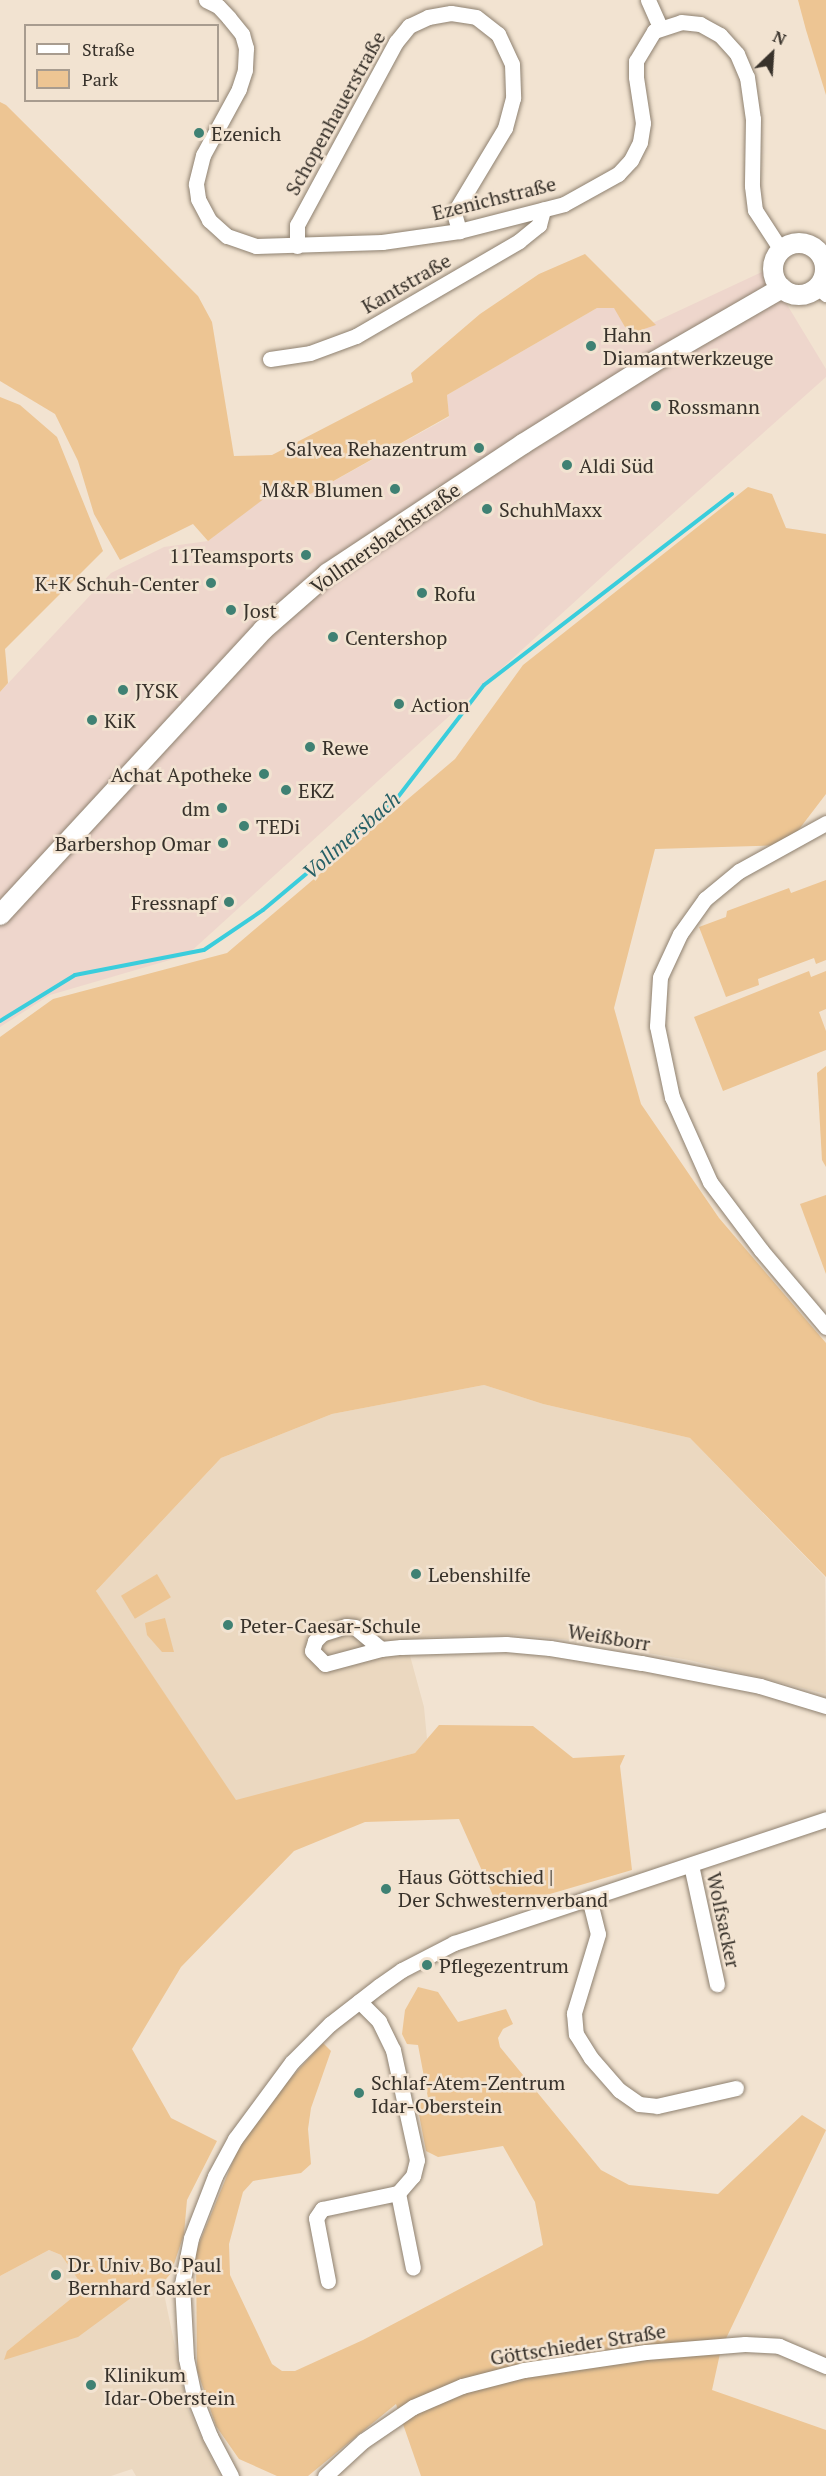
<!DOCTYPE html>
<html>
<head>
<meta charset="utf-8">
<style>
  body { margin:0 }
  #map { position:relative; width:826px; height:2476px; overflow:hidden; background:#f2e3d1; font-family:"PT Serif",serif }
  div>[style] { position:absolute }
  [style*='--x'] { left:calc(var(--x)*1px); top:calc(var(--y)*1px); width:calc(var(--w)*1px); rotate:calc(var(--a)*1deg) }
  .commercial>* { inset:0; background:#eed6cc }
  .built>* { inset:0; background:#ebd8c0 }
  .green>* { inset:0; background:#edc593; transform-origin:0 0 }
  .stream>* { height:4px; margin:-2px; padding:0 2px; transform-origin:2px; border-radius:2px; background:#3acddc }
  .roads { filter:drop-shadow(0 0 2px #8e8170) drop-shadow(0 0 2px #8e8170) }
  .minor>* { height:15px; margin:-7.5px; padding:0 7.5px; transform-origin:7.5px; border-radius:7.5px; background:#fff }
  .major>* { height:20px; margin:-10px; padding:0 10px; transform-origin:10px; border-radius:10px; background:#fff }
  .major>.ring { margin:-10px; padding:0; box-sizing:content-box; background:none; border:20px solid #fff; border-radius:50% }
  .dots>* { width:16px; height:16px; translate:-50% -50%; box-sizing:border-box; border:3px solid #f2e3d1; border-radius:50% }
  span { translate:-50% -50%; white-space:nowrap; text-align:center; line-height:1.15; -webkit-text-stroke:5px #f2e3d1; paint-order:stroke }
  .street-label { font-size:20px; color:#38322b }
  .poi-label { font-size:20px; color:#38322b }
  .left { translate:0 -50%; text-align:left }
  .right { translate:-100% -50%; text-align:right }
  .water-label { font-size:21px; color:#255f65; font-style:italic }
  .legend { position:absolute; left:24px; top:24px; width:195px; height:78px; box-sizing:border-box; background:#f2e3d1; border:2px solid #a89c8f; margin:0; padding:8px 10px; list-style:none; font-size:18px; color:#38322b }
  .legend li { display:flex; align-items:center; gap:12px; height:30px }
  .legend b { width:30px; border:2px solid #a89c8f }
  .north { position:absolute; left:742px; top:24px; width:60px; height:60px; -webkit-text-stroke:4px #f2e3d1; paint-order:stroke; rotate:25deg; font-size:16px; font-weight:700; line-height:24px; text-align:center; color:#38322b }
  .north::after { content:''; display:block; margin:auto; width:21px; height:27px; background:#38322b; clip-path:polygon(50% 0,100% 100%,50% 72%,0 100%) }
</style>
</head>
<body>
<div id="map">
  <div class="commercial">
    <i style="clip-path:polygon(766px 270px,826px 369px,826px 377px,615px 565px,187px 955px,50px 995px,0 1027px,0 692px,111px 573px,164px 547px,208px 541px,281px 485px,305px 497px,449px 417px,447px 395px,597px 308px,614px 307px,629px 334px)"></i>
  </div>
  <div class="built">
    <i style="clip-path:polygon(484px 1385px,543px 1404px,690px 1438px,825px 1577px,826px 1694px,689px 1660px,571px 1640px,518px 1635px,431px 1637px,406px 1641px,424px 1707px,427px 1739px,415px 1753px,236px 1801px,96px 1591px,221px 1458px,332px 1414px)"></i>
    <i style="clip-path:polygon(49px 2250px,61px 2255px,84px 2288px,7px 2351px,113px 2309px,139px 2292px,162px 2284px,188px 2409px,220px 2476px,136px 2476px,132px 2469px,111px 2476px,0 2476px,0 2276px)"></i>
  </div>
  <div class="green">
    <i style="clip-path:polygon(798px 0,826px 0,826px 95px,806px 30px)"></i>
    <i style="clip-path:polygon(0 102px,6px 105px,198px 296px,212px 322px,234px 456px,272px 455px,413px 382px,411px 373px,480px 314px,539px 274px,585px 254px,656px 325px,629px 334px,614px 308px,597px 308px,447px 395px,449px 416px,305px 497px,281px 486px,208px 541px,193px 524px,120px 560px,94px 514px,78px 461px,55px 414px,0 381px)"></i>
    <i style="clip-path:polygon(0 397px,20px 405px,57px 437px,103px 551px,5px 649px,8px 683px,0 692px)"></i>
    <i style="clip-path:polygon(748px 487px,772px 494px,786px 528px,826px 534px,826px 794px,787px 845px,655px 849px,614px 1008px,641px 1104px,719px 1218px,826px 1343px,826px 1577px,690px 1438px,543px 1404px,484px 1385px,332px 1414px,221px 1458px,96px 1591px,236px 1800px,415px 1753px,439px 1725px,533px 1726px,573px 1758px,625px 1755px,620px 1766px,632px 1870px,499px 1909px,459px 1819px,365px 1822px,294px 1851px,181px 1967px,132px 2049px,171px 2118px,217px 2141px,187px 2200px,184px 2234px,171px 2273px,162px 2284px,139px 2292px,78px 2337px,4px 2360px,7px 2351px,84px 2288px,61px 2255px,49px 2250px,0 2276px,0 1037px,53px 999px,227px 953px,455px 759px,523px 665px)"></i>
    <i style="clip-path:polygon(826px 880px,826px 960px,816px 964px,814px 958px,758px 979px,759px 985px,726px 997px,699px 927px,726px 917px,727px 911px,789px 888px,791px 893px)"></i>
    <i style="clip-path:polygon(809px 971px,811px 977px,826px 971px,826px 1009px,819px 1012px,826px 1031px,826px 1050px,723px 1091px,694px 1017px)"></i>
    <i style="clip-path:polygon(826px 1066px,826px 1167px,822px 1160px,817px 1073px)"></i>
    <i style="clip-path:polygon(826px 1195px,826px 1274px,800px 1204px)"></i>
    <i style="left:157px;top:1574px;width:27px;height:42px;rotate:59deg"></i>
    <i style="clip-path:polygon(165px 1618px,174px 1652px,162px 1652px,147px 1635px,145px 1623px)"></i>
    <i style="clip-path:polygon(418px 1987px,438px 1992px,458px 2022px,506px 2009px,513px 2024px,503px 2029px,498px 2038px,500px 2047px,601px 2170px,629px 2185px,718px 2194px,802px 2115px,826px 2130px,721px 2349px,712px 2390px,826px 2430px,826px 2476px,421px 2476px,396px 2404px,308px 2476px,277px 2476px,239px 2459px,216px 2426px,197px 2370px,196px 2251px,238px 2149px,288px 2081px,323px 2043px,331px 2051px,311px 2108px,308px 2129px,311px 2164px,301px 2173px,253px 2181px,243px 2192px,229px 2244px,230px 2275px,272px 2364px,282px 2371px,295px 2371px,363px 2340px,543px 2245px,535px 2202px,503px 2146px,438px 2157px,426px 2151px,417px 2104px,428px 2098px,418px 2045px,407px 2044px,402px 2034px,405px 2010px)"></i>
  </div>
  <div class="stream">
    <i style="--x:0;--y:1021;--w:88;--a:-31.5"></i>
    <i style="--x:75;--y:975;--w:131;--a:-11"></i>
    <i style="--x:204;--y:950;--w:71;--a:-34.1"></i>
    <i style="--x:263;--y:910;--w:176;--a:-39.9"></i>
    <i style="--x:398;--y:797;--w:141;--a:-52.5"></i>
    <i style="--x:484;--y:685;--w:313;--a:-37.6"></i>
  </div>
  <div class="roads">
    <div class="minor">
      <i style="--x:206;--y:0;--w:13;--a:27"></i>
      <i style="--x:218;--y:6;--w:16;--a:47"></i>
      <i style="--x:229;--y:18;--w:21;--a:51"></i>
      <i style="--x:242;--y:34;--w:15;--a:74"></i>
      <i style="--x:246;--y:48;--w:22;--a:93"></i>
      <i style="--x:245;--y:70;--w:20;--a:108"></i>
      <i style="--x:239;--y:89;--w:75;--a:118.6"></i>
      <i style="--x:203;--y:155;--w:30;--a:104"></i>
      <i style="--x:196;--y:184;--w:15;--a:82"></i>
      <i style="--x:198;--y:199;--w:24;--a:62"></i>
      <i style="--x:209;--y:220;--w:24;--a:42"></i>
      <i style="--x:227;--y:236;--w:31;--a:19"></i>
      <i style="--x:256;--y:246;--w:126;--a:-1.8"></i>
      <i style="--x:382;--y:242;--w:78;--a:-8.1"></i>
      <i style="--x:459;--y:231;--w:108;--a:-14.4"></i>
      <i style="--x:564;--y:204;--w:62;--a:-29.1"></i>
      <i style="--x:618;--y:174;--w:19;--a:-47"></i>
      <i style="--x:631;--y:160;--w:20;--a:-63"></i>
      <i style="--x:640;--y:142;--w:19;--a:-81"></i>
      <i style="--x:643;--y:123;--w:47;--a:-98.7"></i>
      <i style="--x:636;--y:77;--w:16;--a:-90"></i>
      <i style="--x:636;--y:61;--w:35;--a:-59"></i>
      <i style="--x:654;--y:31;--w:28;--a:-18"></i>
      <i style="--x:681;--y:22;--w:19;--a:6"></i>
      <i style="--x:700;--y:24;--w:23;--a:29"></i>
      <i style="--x:720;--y:35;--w:25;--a:48"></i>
      <i style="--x:737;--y:54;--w:25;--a:67"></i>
      <i style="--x:747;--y:77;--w:42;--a:81.9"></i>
      <i style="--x:753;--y:119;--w:67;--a:90.9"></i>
      <i style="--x:752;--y:186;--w:24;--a:83"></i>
      <i style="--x:755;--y:210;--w:48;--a:57"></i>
      <i style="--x:648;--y:0;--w:30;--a:66"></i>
      <i style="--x:297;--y:246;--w:21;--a:-90"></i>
      <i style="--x:297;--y:225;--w:208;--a:-61.6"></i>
      <i style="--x:396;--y:42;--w:21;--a:-51"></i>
      <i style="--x:409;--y:26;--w:21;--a:-25"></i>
      <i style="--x:428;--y:17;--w:23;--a:-10"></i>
      <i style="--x:451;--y:13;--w:25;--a:9"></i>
      <i style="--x:476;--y:17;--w:28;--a:38"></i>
      <i style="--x:498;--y:34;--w:33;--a:65"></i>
      <i style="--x:512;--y:64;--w:34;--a:88"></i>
      <i style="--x:513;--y:98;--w:31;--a:105"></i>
      <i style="--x:505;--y:128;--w:99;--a:121"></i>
      <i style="--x:454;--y:213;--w:19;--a:74"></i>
      <i style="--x:818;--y:287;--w:11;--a:41"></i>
      <i style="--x:270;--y:359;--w:40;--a:-8.5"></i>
      <i style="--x:310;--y:353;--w:49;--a:-20.3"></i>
      <i style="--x:356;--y:336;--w:189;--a:-30.2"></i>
      <i style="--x:519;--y:241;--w:26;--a:-39"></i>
      <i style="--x:539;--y:225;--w:16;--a:-75"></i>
      <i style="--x:826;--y:823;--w:99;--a:151.1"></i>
      <i style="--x:739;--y:871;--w:44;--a:140.5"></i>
      <i style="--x:705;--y:899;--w:43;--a:125.5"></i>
      <i style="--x:680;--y:934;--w:47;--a:114.9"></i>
      <i style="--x:660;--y:977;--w:49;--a:93.5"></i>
      <i style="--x:657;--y:1026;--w:73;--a:78.1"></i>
      <i style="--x:672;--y:1097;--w:93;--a:65.9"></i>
      <i style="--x:710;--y:1182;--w:85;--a:53.1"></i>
      <i style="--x:761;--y:1250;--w:101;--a:49.8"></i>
      <i style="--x:381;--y:1649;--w:34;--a:-140"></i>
      <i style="--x:355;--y:1627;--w:9;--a:-174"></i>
      <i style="--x:346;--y:1626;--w:25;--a:162"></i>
      <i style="--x:322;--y:1634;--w:10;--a:135"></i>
      <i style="--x:315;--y:1641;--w:10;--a:107"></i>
      <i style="--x:312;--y:1651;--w:18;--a:45"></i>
      <i style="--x:325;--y:1664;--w:58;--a:-15"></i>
      <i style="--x:381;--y:1649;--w:20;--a:-6"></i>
      <i style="--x:401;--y:1647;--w:105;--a:-1.6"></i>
      <i style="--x:506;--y:1644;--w:44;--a:5.2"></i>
      <i style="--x:550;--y:1648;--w:93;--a:9.3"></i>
      <i style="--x:642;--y:1663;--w:120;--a:11"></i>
      <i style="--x:760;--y:1686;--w:69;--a:16.9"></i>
      <i style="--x:691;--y:1865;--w:122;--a:77.7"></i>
      <i style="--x:589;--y:1898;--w:37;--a:76"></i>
      <i style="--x:598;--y:1934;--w:83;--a:106.9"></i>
      <i style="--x:574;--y:2013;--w:21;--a:85"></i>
      <i style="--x:576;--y:2034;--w:28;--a:58"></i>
      <i style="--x:591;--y:2058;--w:43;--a:48.8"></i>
      <i style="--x:619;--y:2090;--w:24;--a:35"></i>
      <i style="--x:639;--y:2104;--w:18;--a:6"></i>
      <i style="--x:657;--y:2106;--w:81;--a:-12.8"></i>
      <i style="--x:398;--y:2193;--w:76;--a:78.7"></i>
      <i style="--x:328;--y:2281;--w:64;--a:-100.8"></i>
      <i style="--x:316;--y:2218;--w:11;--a:-56"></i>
      <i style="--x:322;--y:2209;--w:78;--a:-11.9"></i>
      <i style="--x:398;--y:2193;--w:23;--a:-49"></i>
      <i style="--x:413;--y:2176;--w:16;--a:-76"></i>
      <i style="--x:417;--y:2160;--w:113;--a:-102.3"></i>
      <i style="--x:393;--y:2050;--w:32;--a:-116"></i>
      <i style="--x:379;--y:2021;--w:28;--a:-135"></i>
      <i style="--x:231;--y:2476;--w:45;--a:-117.7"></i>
      <i style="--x:210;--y:2436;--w:43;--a:-111.8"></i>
      <i style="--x:194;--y:2396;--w:39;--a:-102"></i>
      <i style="--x:186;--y:2358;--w:74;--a:-93.1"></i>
      <i style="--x:182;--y:2284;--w:47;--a:-78.9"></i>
      <i style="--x:191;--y:2238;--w:66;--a:-68.8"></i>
      <i style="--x:215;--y:2176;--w:42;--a:-61.6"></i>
      <i style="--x:235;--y:2139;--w:96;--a:-53.5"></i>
      <i style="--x:292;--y:2062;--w:54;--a:-45"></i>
      <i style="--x:330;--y:2024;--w:62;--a:-37.8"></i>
      <i style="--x:379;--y:1986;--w:28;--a:-35"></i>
      <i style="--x:402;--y:1970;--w:59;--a:-27.4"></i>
      <i style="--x:454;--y:1943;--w:392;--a:-18.4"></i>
      <i style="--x:325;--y:2476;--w:52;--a:-42.6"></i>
      <i style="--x:363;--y:2441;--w:60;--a:-34.2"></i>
      <i style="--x:413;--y:2407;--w:53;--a:-23.2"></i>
      <i style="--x:462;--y:2386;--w:64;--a:-14.5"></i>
      <i style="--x:524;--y:2370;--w:123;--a:-8.4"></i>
      <i style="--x:646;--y:2352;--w:99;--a:-4.6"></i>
      <i style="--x:745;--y:2344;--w:34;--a:3"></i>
      <i style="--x:779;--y:2346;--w:51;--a:23.1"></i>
    </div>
    <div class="major">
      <i class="ring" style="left:773px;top:243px;width:32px;height:32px"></i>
      <i style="--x:0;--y:915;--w:388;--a:-47.3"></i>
      <i style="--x:263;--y:630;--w:86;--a:-41.2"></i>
      <i style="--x:328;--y:573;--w:234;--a:-33.5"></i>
      <i style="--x:523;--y:444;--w:152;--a:-32.1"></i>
      <i style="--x:652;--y:363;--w:150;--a:-30"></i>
    </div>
  </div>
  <div class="dots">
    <i style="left:199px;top:133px;background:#3f8173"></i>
    <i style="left:591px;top:346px;background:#3f8173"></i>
    <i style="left:656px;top:406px;background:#3f8173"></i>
    <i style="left:479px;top:448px;background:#3f8173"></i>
    <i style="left:567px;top:465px;background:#3f8173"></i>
    <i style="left:395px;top:489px;background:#3f8173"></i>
    <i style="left:487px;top:509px;background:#3f8173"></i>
    <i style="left:306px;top:555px;background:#3f8173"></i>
    <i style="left:211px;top:583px;background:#3f8173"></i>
    <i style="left:422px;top:593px;background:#3f8173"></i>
    <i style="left:231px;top:610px;background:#3f8173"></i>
    <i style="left:333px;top:637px;background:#3f8173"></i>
    <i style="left:123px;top:690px;background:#3f8173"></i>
    <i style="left:399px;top:704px;background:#3f8173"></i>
    <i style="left:92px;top:720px;background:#3f8173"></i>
    <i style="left:310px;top:747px;background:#3f8173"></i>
    <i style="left:264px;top:774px;background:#3f8173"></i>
    <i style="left:286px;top:790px;background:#3f8173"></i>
    <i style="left:222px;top:808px;background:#3f8173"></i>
    <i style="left:244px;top:826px;background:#3f8173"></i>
    <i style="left:223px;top:843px;background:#3f8173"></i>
    <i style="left:229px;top:902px;background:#3f8173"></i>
    <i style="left:416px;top:1574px;background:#3f8173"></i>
    <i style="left:228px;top:1625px;background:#3f8173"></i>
    <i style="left:386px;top:1889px;background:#3f8173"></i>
    <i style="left:427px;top:1965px;background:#3f8173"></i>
    <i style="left:359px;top:2093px;background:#3f8173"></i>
    <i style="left:56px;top:2275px;background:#3f8173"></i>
    <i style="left:91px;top:2385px;background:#3f8173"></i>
  </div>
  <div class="street-label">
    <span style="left:335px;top:113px;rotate:-61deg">Schopenhauerstraße</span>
    <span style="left:494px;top:198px;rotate:-14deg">Ezenichstraße</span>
    <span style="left:406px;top:283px;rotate:-30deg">Kantstraße</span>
    <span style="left:385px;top:538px;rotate:-35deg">Vollmersbachstraße</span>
    <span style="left:609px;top:1637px;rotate:9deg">Weißborr</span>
    <span style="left:724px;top:1920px;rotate:78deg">Wolfsacker</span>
    <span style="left:578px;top:2344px;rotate:-9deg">Göttschieder Straße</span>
  </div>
  <div class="poi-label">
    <span class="left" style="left:211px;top:133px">Ezenich</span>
    <span class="left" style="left:603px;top:346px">Hahn<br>Diamantwerkzeuge</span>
    <span class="left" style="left:668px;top:406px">Rossmann</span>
    <span class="right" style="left:467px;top:448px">Salvea Rehazentrum</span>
    <span class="left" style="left:579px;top:465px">Aldi Süd</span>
    <span class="right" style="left:383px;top:489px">M&amp;R Blumen</span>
    <span class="left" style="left:499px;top:509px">SchuhMaxx</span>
    <span class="right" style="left:294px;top:555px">11Teamsports</span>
    <span class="right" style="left:199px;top:583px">K+K Schuh-Center</span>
    <span class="left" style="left:434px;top:593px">Rofu</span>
    <span class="left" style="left:243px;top:610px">Jost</span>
    <span class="left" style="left:345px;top:637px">Centershop</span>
    <span class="left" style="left:135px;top:690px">JYSK</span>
    <span class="left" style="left:411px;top:704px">Action</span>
    <span class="left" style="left:104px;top:720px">KiK</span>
    <span class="left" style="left:322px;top:747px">Rewe</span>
    <span class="right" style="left:252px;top:774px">Achat Apotheke</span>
    <span class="left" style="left:298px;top:790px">EKZ</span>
    <span class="right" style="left:210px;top:808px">dm</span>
    <span class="left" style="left:256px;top:826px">TEDi</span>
    <span class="right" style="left:211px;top:843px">Barbershop Omar</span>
    <span class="right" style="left:217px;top:902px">Fressnapf</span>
    <span class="left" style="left:428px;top:1574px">Lebenshilfe</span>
    <span class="left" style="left:240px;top:1625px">Peter-Caesar-Schule</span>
    <span class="left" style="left:398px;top:1888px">Haus Göttschied |<br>Der Schwesternverband</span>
    <span class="left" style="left:439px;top:1965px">Pflegezentrum</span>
    <span class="left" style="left:371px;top:2094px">Schlaf-Atem-Zentrum<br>Idar-Oberstein</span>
    <span class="left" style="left:68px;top:2276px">Dr. Univ. Bo. Paul<br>Bernhard Saxler</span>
    <span class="left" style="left:104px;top:2386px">Klinikum<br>Idar-Oberstein</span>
  </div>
  <div class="water-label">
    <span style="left:351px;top:835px;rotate:-41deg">Vollmersbach</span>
  </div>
  <ul class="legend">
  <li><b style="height:8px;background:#fff"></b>Straße</li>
  <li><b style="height:16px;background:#edc593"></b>Park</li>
  </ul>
  <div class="north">N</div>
</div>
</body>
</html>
